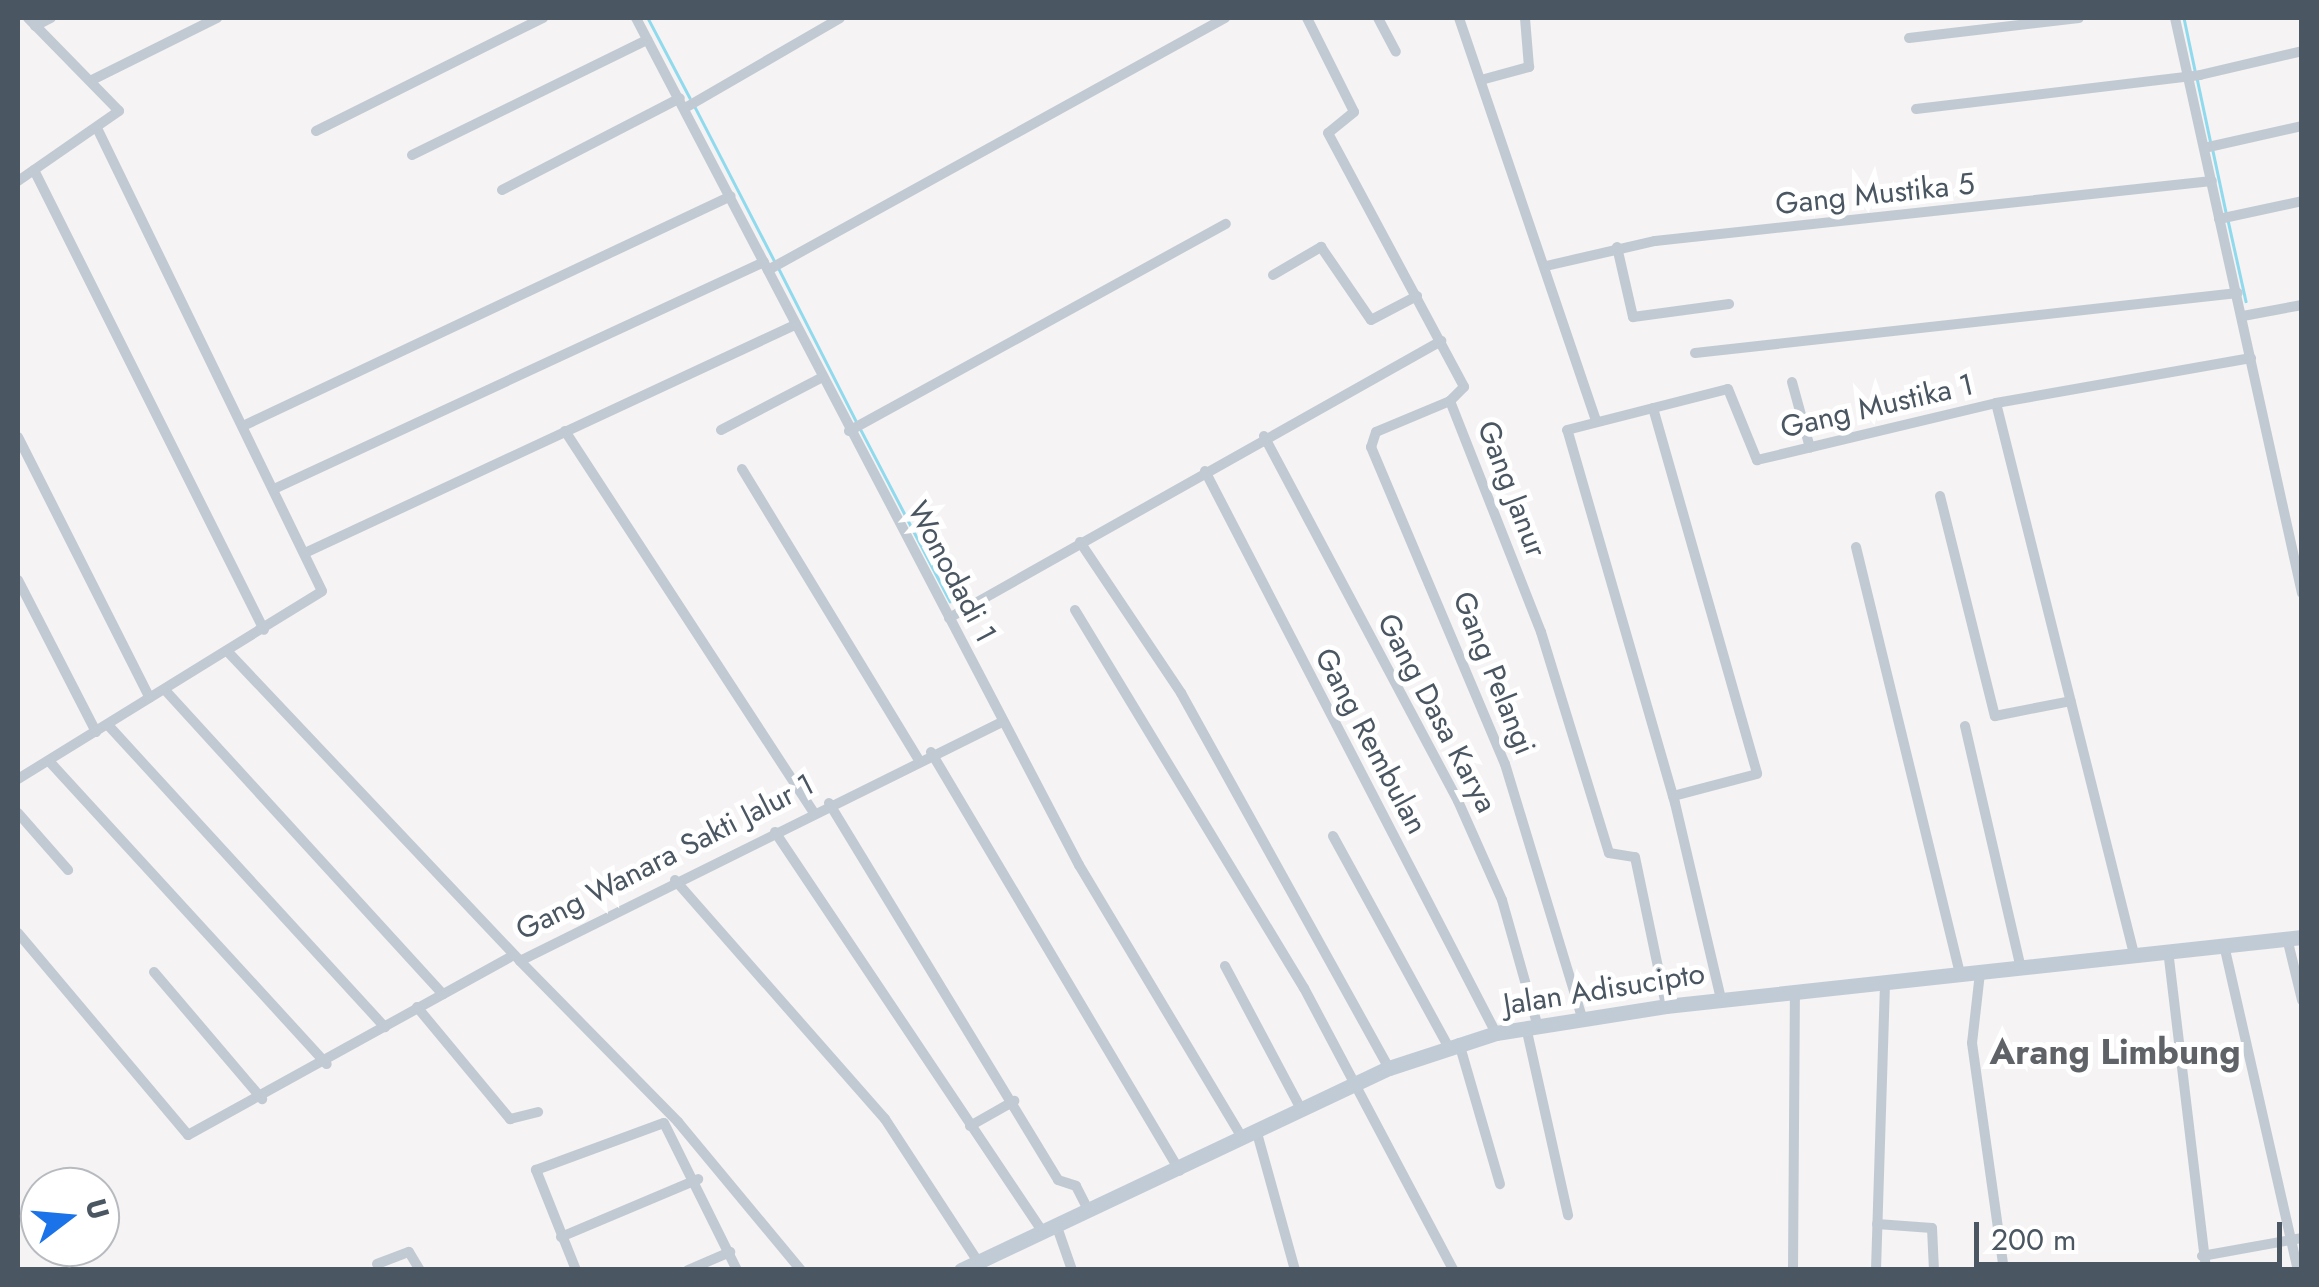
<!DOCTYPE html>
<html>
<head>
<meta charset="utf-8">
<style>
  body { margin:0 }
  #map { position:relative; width:2319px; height:1287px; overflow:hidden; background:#f5f3f3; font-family:Jost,sans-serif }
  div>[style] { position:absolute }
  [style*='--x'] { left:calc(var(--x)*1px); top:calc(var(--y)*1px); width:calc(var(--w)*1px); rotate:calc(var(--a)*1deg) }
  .stream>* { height:2.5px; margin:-1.25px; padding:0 1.25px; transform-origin:1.25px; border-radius:1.25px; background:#90daee }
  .minor>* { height:10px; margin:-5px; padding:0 5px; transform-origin:5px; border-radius:5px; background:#c1cad2 }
  .secondary>* { height:15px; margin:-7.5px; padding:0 7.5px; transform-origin:7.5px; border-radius:7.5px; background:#c1cbd6 }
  span { translate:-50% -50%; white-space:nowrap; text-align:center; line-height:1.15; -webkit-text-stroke:10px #fff; paint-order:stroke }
  .street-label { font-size:30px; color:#4a5661 }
  .quarter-label { font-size:35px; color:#5f6368; font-weight:700 }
  .frame { position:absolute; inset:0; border:20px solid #4a5661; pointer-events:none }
  .north { position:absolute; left:20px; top:1167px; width:100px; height:100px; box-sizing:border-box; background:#fff; border:2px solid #b7bbc0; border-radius:50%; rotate:74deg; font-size:28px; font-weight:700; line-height:40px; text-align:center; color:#4a5661 }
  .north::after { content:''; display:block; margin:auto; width:35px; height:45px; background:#1a73e8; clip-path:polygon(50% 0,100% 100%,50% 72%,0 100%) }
  .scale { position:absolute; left:1974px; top:1222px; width:308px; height:45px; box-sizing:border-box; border:5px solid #4a5661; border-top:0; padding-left:12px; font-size:30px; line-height:35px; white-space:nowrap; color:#4a5661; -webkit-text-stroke:8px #fff; paint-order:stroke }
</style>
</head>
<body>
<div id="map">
  <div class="stream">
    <i style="--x:648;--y:18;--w:90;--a:62.3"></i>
    <i style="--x:2184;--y:18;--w:53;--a:78.1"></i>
    <i style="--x:2197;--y:78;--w:67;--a:78"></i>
    <i style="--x:694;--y:105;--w:177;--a:62.7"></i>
    <i style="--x:2213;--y:151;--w:62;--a:78"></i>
    <i style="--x:2228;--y:220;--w:83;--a:77.5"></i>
    <i style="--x:779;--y:269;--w:173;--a:63.1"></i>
    <i style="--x:861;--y:430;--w:193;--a:62.5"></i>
  </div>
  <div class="minor">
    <i style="--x:636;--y:18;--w:956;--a:62.39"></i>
    <i style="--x:1079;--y:865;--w:319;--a:59.1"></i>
    <i style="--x:1307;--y:18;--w:105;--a:63.4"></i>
    <i style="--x:1354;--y:112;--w:33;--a:141"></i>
    <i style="--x:1328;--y:133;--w:288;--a:61.8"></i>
    <i style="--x:1464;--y:387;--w:20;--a:135"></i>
    <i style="--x:1450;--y:401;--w:248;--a:68.5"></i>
    <i style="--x:1541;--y:632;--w:231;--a:72.9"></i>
    <i style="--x:1609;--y:853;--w:26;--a:9"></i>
    <i style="--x:1635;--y:857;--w:152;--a:78.2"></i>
    <i style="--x:1378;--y:18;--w:38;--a:62"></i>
    <i style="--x:1459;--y:18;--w:426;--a:71.2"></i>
    <i style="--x:2175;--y:18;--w:589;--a:77.55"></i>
    <i style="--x:35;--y:26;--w:18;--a:-27"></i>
    <i style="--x:1909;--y:38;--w:171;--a:-6.7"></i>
    <i style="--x:92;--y:80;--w:140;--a:-26.4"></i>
    <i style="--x:1481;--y:80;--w:50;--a:-15.2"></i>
    <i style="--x:1529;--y:67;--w:49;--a:-94.7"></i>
    <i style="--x:685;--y:108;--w:179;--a:-30.1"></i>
    <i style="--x:1916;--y:109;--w:286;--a:-6.8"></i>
    <i style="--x:2200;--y:75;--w:105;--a:-13.2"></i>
    <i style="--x:316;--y:131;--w:254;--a:-26.5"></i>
    <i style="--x:2204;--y:148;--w:100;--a:-12.7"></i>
    <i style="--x:412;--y:155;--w:262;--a:-26.1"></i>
    <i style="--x:34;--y:170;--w:514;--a:63.43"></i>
    <i style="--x:18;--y:181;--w:123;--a:-34.7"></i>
    <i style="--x:119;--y:111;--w:130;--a:-134.4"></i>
    <i style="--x:502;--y:190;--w:200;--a:-27.3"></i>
    <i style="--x:2219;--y:219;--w:85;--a:-12.2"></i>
    <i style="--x:1617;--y:247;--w:72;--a:77.1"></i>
    <i style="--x:1633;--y:317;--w:97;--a:-7.7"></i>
    <i style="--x:1546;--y:266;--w:112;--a:-12.9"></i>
    <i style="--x:1655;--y:241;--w:560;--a:-6.15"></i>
    <i style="--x:768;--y:270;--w:522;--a:-28.87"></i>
    <i style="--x:1273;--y:275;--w:56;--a:-30.3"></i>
    <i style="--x:1321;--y:247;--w:88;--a:55.6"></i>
    <i style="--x:1371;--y:320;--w:52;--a:-27.6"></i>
    <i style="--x:2243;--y:316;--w:60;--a:-10.6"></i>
    <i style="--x:1695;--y:353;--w:546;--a:-6.31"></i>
    <i style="--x:1792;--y:382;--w:68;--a:74.7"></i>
    <i style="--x:1450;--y:401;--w:80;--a:157.3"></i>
    <i style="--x:1376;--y:432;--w:16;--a:108"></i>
    <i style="--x:1371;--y:447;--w:344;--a:67.1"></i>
    <i style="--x:1505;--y:764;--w:265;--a:73.1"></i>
    <i style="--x:1996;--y:403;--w:568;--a:75.94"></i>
    <i style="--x:1653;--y:408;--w:380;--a:74.1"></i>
    <i style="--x:1757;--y:774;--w:87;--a:165.3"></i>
    <i style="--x:243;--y:426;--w:539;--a:-25.24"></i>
    <i style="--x:721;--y:430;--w:115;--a:-27.5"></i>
    <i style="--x:565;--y:431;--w:454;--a:56.9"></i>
    <i style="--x:849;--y:431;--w:430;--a:-28.8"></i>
    <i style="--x:1264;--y:436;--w:413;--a:62"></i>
    <i style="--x:1458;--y:801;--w:108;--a:66"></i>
    <i style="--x:1502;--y:900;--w:129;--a:74.2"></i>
    <i style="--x:18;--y:437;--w:292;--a:63.2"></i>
    <i style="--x:742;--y:469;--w:338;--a:58.7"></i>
    <i style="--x:1205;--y:471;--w:633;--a:62.63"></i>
    <i style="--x:274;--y:489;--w:540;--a:-24.86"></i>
    <i style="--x:1940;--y:496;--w:227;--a:76"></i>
    <i style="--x:1995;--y:716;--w:77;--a:-11.2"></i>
    <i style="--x:1080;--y:542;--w:182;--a:56.2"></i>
    <i style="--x:1181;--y:693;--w:429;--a:61"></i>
    <i style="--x:1856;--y:547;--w:440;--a:76.3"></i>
    <i style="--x:307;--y:552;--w:538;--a:-24.95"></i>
    <i style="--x:18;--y:580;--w:171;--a:62.8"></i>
    <i style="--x:1075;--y:610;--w:442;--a:58.8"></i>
    <i style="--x:1304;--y:988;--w:319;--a:62.1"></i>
    <i style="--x:949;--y:618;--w:565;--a:-29.38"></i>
    <i style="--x:228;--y:652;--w:425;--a:46.6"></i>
    <i style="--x:520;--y:961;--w:538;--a:-26.37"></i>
    <i style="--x:165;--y:690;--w:412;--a:47.6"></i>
    <i style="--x:108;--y:725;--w:410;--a:47.5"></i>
    <i style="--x:1965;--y:726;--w:248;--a:77"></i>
    <i style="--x:931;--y:752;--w:487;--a:59.3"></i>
    <i style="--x:49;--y:761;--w:411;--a:47.5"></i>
    <i style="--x:18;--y:779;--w:357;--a:-31.7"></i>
    <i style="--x:322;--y:591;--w:513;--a:-115.92"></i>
    <i style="--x:829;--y:803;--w:441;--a:58.7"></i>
    <i style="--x:1058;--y:1180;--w:19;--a:18"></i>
    <i style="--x:1076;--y:1186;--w:28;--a:63"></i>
    <i style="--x:18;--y:813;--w:76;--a:48.7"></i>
    <i style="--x:775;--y:832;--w:482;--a:56.2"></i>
    <i style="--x:1333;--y:836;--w:239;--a:61.3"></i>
    <i style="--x:675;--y:880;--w:318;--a:48.7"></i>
    <i style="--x:885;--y:1119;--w:172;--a:56.9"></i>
    <i style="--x:18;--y:933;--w:264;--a:49.9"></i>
    <i style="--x:188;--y:1135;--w:367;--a:-28.9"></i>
    <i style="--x:2287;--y:938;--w:64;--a:76.4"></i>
    <i style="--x:2224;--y:945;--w:333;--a:77.2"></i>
    <i style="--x:2168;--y:950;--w:322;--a:83.2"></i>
    <i style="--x:520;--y:961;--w:226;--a:45.5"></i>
    <i style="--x:678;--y:1122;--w:192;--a:50.3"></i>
    <i style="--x:1225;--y:966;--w:164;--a:62"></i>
    <i style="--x:154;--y:972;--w:167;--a:49.6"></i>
    <i style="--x:1980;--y:973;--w:70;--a:96.5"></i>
    <i style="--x:1972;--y:1043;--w:229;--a:82"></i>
    <i style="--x:1721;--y:999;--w:201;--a:-103.2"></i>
    <i style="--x:1675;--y:803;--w:388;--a:-106.1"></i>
    <i style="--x:1567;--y:430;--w:166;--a:-14.3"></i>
    <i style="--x:1728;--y:389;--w:77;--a:67.8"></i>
    <i style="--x:1757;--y:460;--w:246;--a:-13.4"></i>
    <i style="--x:1996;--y:403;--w:259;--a:-10"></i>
    <i style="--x:417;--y:1007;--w:146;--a:50.3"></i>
    <i style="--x:510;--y:1119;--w:29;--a:-14"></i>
    <i style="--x:1526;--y:1027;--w:193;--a:77.4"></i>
    <i style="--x:1459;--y:1043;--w:147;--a:73.8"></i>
    <i style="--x:970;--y:1126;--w:51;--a:-29.6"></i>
    <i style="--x:1257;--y:1133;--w:142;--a:74.5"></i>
    <i style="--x:1877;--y:1224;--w:55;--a:4.2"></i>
    <i style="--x:1932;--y:1228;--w:42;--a:87.3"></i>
    <i style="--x:1057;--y:1227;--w:46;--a:70.8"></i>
    <i style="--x:561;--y:1237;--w:149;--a:-22.9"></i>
    <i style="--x:2202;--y:1256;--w:102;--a:-10.2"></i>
    <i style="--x:377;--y:1264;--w:34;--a:-21"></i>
    <i style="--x:409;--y:1252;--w:21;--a:59"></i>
    <i style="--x:576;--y:1270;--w:108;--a:-111.8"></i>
    <i style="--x:536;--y:1170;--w:136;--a:-20.2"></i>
    <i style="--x:664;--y:1123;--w:164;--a:63.6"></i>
    <i style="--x:688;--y:1270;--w:46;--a:-23.2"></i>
    <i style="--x:1793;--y:1270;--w:277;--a:-89.6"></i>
    <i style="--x:1876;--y:1270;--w:286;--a:-88.2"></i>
  </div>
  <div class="secondary">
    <i style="--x:961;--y:1270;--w:473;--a:-25.3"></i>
    <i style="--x:1389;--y:1068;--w:113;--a:-18.1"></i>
    <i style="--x:1496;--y:1033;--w:172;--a:-9"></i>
    <i style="--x:1666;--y:1006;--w:640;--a:-6.19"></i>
  </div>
  <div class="street-label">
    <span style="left:1875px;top:194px;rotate:-6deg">Gang Mustika 5</span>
    <span style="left:1877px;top:406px;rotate:-13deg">Gang Mustika 1</span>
    <span style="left:1512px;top:489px;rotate:69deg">Gang Janur</span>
    <span style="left:952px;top:572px;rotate:62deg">Wonodadi 1</span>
    <span style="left:1494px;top:673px;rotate:68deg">Gang Pelangi</span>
    <span style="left:1437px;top:713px;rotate:62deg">Gang Dasa Karya</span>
    <span style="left:1371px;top:741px;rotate:62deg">Gang Rembulan</span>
    <span style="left:665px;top:857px;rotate:-27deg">Gang Wanara Sakti Jalur 1</span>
    <span style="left:1604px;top:989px;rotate:-9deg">Jalan Adisucipto</span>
  </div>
  <div class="quarter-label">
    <span style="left:2115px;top:1052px">Arang Limbung</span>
  </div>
  <div class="frame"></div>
  <div class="north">U</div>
  <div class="scale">200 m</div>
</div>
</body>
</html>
